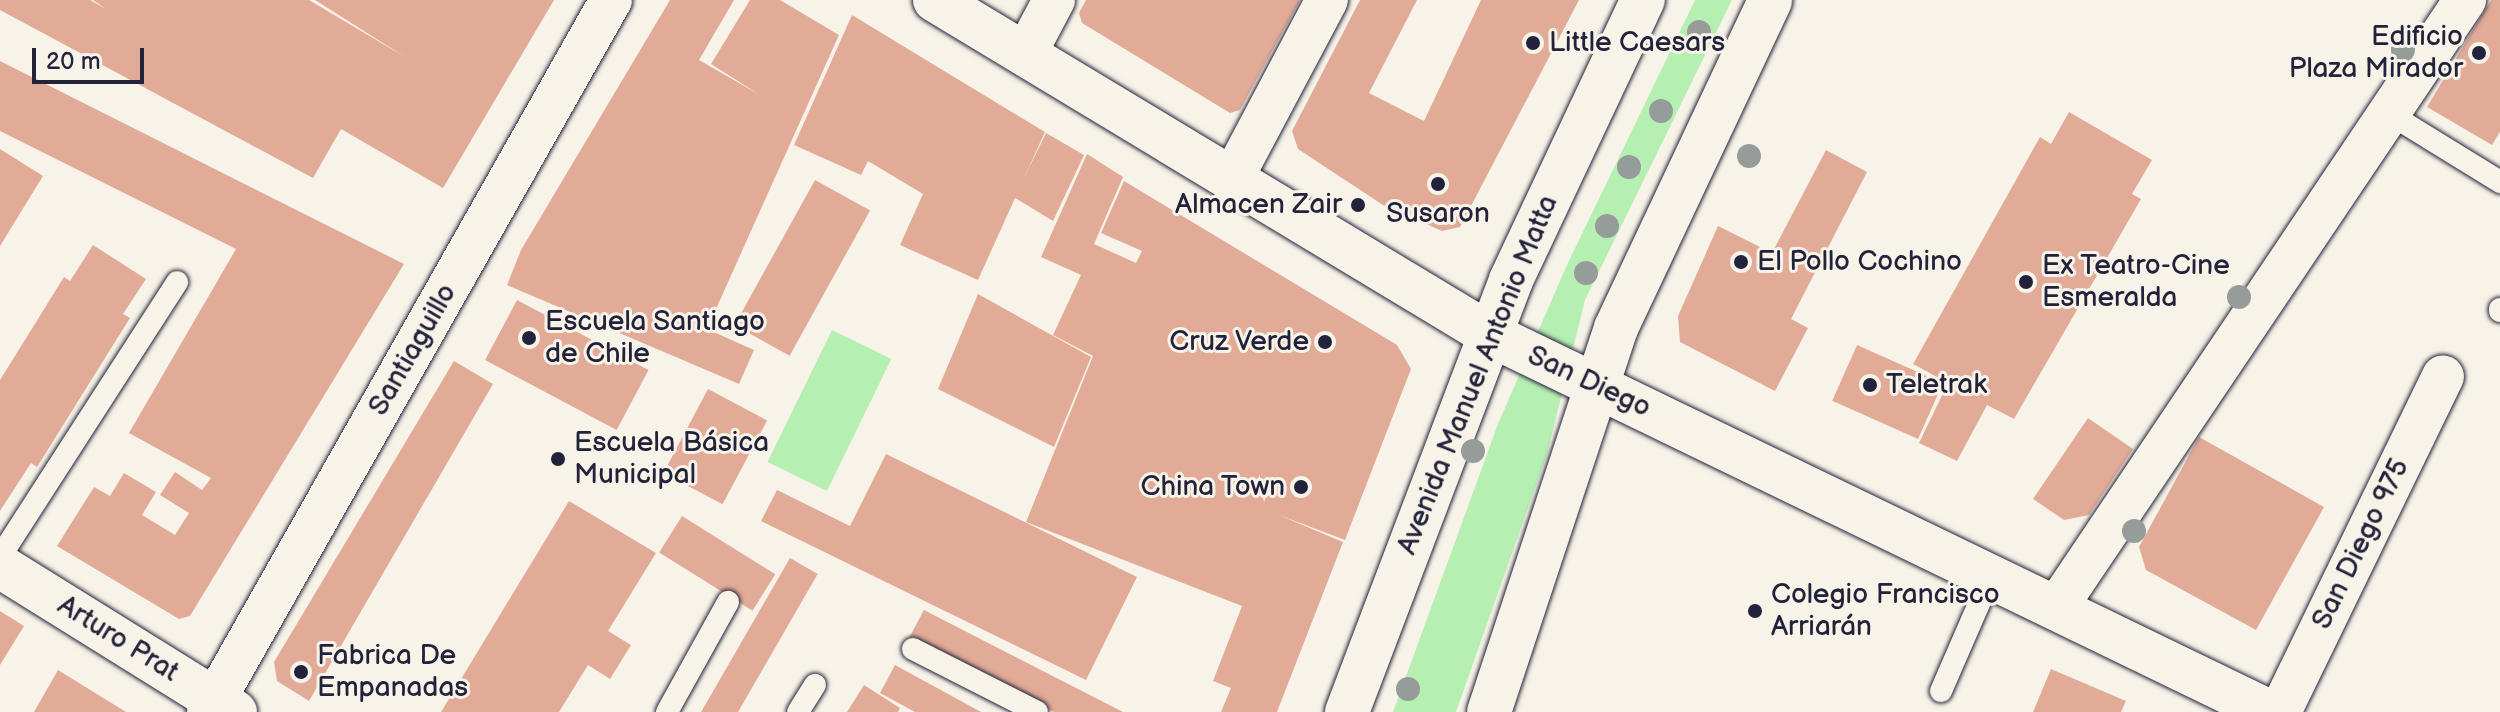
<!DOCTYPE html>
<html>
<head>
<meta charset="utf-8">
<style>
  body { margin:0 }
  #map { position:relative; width:2500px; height:712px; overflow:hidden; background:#f7f3e8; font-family:"Balsamiq Sans",sans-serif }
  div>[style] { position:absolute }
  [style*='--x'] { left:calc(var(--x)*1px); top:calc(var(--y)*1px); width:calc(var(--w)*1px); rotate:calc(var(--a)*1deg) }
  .green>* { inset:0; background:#b6efb2; transform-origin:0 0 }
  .building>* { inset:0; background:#e2ab98; transform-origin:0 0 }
  .roads { filter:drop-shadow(0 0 2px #22223b) drop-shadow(0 0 2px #22223b) }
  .lane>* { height:22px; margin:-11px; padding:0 11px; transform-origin:11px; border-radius:11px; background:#f7f3e8 }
  .street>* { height:42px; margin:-21px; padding:0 21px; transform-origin:21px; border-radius:21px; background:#f7f3e8 }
  .secondary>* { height:44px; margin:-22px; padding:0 22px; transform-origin:22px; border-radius:22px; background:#f7f3e8 }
  .primary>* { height:44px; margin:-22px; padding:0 22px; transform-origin:22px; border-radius:22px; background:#f7f3e8 }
  .trees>* { width:24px; height:24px; margin:-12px; border-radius:50%; background:#969c99 }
  .dots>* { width:22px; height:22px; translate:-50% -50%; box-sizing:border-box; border:4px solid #f7f3e8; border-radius:50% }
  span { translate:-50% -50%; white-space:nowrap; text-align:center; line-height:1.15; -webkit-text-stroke:6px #f7f3e8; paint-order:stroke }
  .poi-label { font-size:28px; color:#22223b }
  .right { translate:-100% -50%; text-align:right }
  .left { translate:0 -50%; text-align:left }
  .street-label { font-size:28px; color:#22223b }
  .scale { position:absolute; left:32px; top:48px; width:112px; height:36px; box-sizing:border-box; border:4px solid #22223b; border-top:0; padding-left:10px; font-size:24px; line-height:28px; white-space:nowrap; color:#22223b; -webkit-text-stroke:6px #f7f3e8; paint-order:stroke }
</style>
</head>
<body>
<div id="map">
  <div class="green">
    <i style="clip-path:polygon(1695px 0,1732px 0,1585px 300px,1547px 454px,1456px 712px,1393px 712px,1498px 424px,1566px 267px)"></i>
    <i style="left:832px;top:330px;width:66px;height:147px;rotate:26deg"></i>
  </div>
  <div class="building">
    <i style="clip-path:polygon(0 0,90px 0,106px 9px,93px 0,309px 0,405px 57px,315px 0,554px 0,443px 188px,341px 129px,313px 178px,0 10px)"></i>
    <i style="clip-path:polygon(670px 0,734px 0,699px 60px,760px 95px,711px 64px,750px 0,780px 0,839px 35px,707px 329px,754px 350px,739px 384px,507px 285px,521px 250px)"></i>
    <i style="clip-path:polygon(1086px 0,1300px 0,1240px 110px,1230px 113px,1082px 23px,1079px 13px)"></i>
    <i style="clip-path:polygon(1360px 0,1417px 0,1369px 93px,1424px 121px,1481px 0,1579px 0,1460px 227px,1442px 231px,1383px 205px,1298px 149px,1292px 131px)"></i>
    <i style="clip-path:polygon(2491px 0,2500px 0,2500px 132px,2492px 145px,2427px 107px)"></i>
    <i style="clip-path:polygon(852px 15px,1045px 132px,1023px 180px,1046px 133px,1084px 155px,1053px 221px,1015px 198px,978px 280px,900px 245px,923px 194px,868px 161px,861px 175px,794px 145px)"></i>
    <i style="clip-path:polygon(0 61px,404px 264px,190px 616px,179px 619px,57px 546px,94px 487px,110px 496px,124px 473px,156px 492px,142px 515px,175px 535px,189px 513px,160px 495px,175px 472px,202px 490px,211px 478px,129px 433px,236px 249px,0 131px)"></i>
    <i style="clip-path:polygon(2069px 112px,2152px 160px,2132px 194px,2141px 199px,2014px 419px,1987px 405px,1957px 461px,1919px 443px,1948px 383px,1913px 364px,2040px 137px,2051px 144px)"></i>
    <i style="clip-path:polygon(0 149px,43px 176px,0 246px)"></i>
    <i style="clip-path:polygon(1826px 150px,1867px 172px,1791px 319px,1808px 328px,1775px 391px,1680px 342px,1678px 316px,1718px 226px,1772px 253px)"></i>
    <i style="clip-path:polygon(1087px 154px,1123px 177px,1094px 244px,1136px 263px,1142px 251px,1101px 233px,1124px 181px,1397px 345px,1411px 369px,1345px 540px,1279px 515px,1343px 542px,1277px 712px,1221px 712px,1231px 688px,1213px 681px,1242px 606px,1026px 522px,1093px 356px,1053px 335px,1081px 275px,1041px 257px)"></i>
    <i style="left:815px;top:180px;width:63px;height:166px;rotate:29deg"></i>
    <i style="clip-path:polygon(93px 245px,146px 279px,123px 314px,130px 318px,37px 467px,31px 463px,0 511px,0 380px,64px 277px,70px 281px)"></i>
    <i style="clip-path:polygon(978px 294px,1091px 357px,1054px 447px,938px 389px)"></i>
    <i style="left:517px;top:300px;width:149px;height:68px;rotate:28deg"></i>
    <i style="left:1857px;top:345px;width:94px;height:61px;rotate:24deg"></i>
    <i style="clip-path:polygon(454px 361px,493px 384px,309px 701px,277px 681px,274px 662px)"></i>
    <i style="left:708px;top:389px;width:67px;height:95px;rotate:28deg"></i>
    <i style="clip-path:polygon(2088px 418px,2133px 449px,2089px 515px,2064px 520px,2033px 499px)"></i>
    <i style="clip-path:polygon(2199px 437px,2324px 507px,2256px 630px,2146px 570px,2139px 547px)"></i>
    <i style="clip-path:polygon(886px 454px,1137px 577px,1086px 680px,761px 521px,777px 490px,850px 526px)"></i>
    <i style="clip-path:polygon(569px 501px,656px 553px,608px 631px,631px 645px,610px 679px,588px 665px,559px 712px,441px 712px)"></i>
    <i style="left:682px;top:516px;width:110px;height:43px;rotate:32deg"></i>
    <i style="left:790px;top:558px;width:32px;height:180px;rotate:30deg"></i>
    <i style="clip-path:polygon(924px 610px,1123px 712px,1054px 712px,909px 638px)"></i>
    <i style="clip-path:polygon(0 611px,24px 626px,0 665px)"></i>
    <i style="clip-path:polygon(895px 665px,981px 712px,915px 712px,880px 693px)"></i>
    <i style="clip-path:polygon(2051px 669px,2126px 701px,2121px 712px,2033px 712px)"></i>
    <i style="clip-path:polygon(58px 670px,126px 712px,34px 712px)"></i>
    <i style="clip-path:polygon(864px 685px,900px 708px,898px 712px,847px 712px)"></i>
  </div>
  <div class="roads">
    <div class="lane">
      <i style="--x:2388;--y:113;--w:132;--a:31.6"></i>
      <i style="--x:2500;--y:309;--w:2;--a:90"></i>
      <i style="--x:0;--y:557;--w:327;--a:-57.2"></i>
      <i style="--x:913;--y:649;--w:139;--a:26.9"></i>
      <i style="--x:1941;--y:691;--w:125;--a:-66.5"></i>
      <i style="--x:667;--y:712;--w:126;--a:-61"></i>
      <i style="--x:798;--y:712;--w:32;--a:-58"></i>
    </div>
    <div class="street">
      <i style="--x:1025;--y:55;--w:62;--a:-62.2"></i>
      <i style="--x:1231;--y:181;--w:205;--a:-62.1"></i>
      <i style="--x:2056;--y:608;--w:733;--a:-56.07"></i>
      <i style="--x:208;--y:712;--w:818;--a:-60.49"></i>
      <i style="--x:2280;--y:712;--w:373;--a:-64.1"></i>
    </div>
    <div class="secondary">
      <i style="--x:0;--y:566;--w:277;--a:31.9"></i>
    </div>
    <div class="primary">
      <i style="--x:935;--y:0;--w:647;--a:31.09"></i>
      <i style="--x:1489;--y:334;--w:868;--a:25.83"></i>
      <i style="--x:1347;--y:712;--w:462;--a:-69.2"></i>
      <i style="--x:1511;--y:280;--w:310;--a:-64.8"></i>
      <i style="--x:1489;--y:712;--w:404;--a:-71.7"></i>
      <i style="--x:1616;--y:328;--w:362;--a:-64.8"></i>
    </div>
  </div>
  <div class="trees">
    <i style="left:1699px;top:32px"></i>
    <i style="left:2403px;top:50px"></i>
    <i style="left:1661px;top:111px"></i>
    <i style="left:1749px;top:156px"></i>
    <i style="left:1629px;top:167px"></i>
    <i style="left:1607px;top:226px"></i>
    <i style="left:1586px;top:273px"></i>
    <i style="left:2239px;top:297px"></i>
    <i style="left:1473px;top:451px"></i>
    <i style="left:2134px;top:531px"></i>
    <i style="left:1408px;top:689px"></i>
  </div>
  <div class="dots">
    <i style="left:1533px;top:43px;background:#22223b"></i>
    <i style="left:2479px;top:53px;background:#22223b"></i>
    <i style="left:1438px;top:184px;background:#22223b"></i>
    <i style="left:1358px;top:205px;background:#22223b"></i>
    <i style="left:1741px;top:262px;background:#22223b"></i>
    <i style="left:2026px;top:282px;background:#22223b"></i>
    <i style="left:529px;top:338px;background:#22223b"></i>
    <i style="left:1325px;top:342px;background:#22223b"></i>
    <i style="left:1870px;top:385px;background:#22223b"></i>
    <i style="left:558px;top:459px;background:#22223b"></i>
    <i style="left:1301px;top:487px;background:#22223b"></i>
    <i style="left:1755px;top:611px;background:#22223b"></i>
    <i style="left:301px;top:672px;background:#22223b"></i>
  </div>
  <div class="poi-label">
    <span class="right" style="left:2463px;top:53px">Edificio<br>Plaza Mirador</span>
    <span class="left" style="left:1549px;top:43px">Little Caesars</span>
    <span class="right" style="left:1342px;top:205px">Almacen Zair</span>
    <span style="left:1438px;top:214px">Susaron</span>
    <span class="left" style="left:1757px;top:262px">El Pollo Cochino</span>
    <span class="left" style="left:2042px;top:282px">Ex Teatro-Cine<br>Esmeralda</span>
    <span class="left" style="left:545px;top:338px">Escuela Santiago<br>de Chile</span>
    <span class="right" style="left:1309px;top:342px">Cruz Verde</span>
    <span class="left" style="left:1886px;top:385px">Teletrak</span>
    <span class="left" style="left:574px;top:459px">Escuela Básica<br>Municipal</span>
    <span class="right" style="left:1285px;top:487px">China Town</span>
    <span class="left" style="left:1771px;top:611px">Colegio Francisco<br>Arriarán</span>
    <span class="left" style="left:317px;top:672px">Fabrica De<br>Empanadas</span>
  </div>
  <div class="street-label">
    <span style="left:413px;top:350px;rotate:-60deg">Santiaguillo</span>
    <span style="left:1478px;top:375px;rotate:-68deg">Avenida Manuel Antonio Matta</span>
    <span style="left:1589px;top:382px;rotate:25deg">San Diego</span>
    <span style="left:2361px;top:544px;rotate:-64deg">San Diego 975</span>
    <span style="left:118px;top:639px;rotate:32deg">Arturo Prat</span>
  </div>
  <div class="scale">20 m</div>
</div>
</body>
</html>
